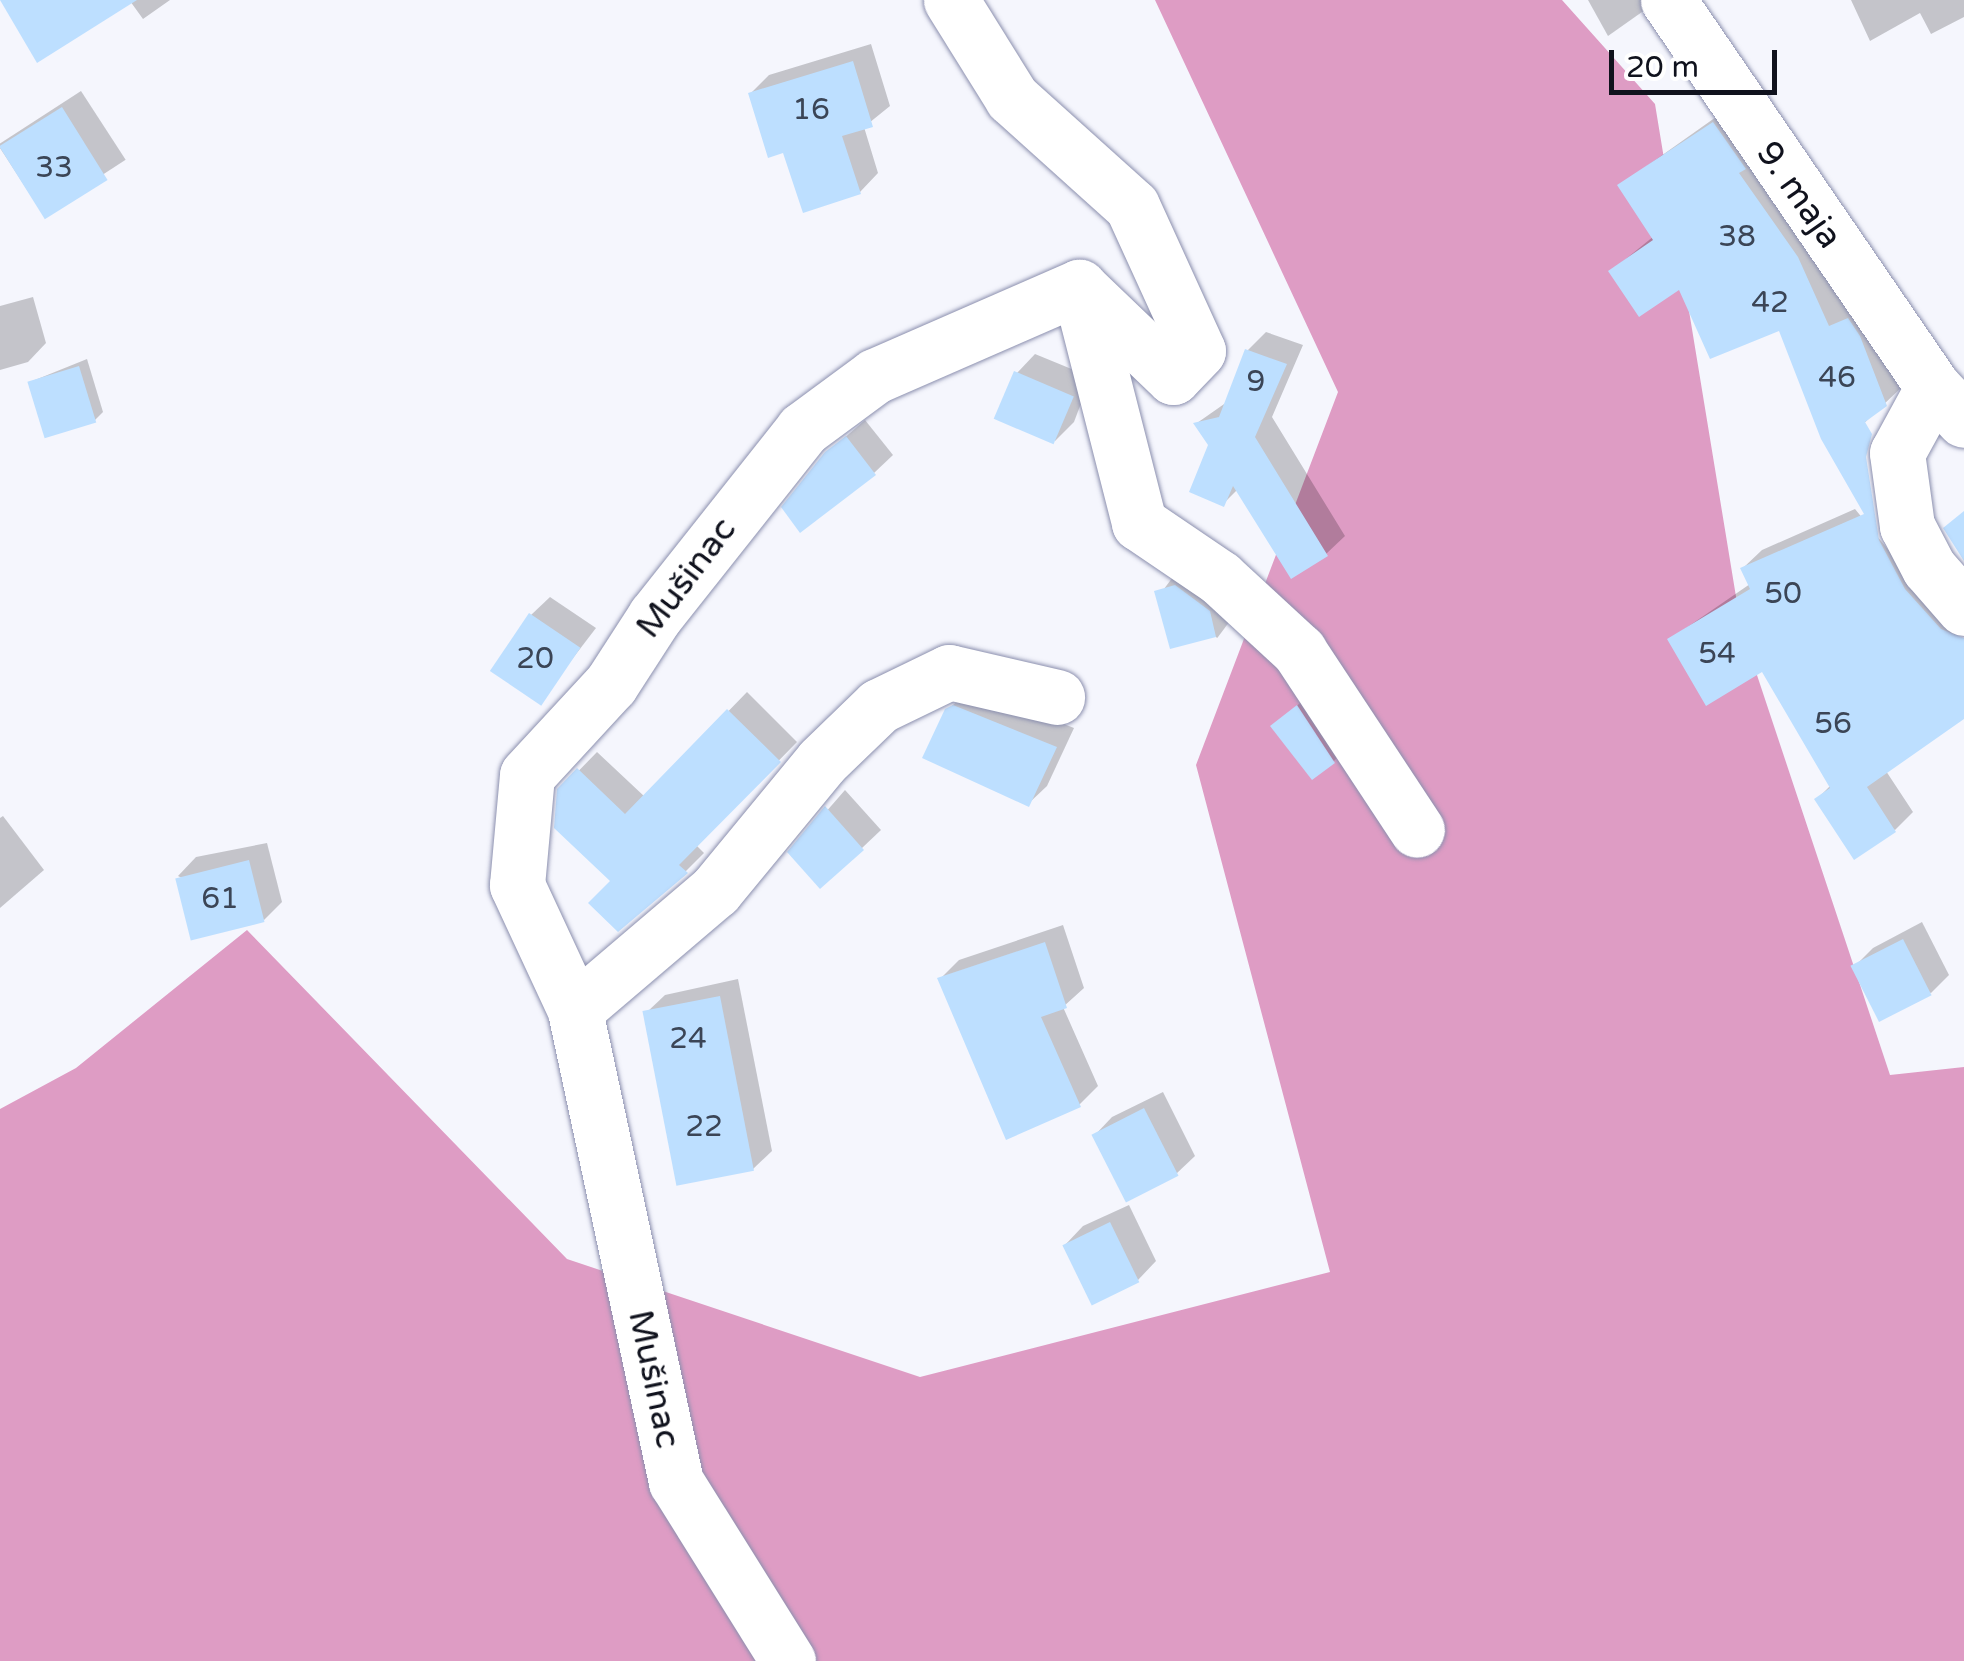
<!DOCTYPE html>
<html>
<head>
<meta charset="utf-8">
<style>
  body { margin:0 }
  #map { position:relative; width:1964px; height:1661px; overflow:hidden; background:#f5f6fd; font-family:"Varela Round",sans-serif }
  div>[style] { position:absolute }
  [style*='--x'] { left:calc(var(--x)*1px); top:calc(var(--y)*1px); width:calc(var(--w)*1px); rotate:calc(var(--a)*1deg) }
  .forest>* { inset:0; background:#de9cc4 }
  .shadow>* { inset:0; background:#0003; transform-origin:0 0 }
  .building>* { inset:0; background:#bddfff; transform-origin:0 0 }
  .roads { filter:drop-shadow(0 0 2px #8b8fae) drop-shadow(0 0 2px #8b8fae) }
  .minor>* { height:55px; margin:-27.5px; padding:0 27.5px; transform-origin:27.5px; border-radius:27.5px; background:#fff }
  span { translate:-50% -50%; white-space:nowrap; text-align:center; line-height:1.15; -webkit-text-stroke:9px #fff; paint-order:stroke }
  .number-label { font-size:30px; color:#3b4556 }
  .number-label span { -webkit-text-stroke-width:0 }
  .street-label { font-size:35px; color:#10121d }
  .scale { position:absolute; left:1609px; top:50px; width:168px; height:45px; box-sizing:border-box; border:5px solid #10121d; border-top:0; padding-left:12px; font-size:30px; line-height:35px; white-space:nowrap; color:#10121d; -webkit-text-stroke:8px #fff; paint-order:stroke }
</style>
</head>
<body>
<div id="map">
  <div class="forest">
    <i style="clip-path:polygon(1155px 0,1562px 0,1655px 104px,1741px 627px,1890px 1075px,1964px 1067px,1964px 1661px,0 1661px,0 1109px,76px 1068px,247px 930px,567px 1259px,920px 1377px,1330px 1272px,1196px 765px,1338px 392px)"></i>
  </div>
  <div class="shadow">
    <i style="clip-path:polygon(0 0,170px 0,143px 19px,130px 1px)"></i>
    <i style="clip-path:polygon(1588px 0,1659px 0,1608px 36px)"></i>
    <i style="clip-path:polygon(1851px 0,1964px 0,1964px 17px,1931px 34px,1920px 13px,1870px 41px)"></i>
    <i style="clip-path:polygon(871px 44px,890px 106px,864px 127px,878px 173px,860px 192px,751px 93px,769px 75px)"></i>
    <i style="left:81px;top:91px;width:82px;height:99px;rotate:57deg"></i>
    <i style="clip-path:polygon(1733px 105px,1904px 385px,1834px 452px,1780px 327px,1680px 287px,1611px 271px,1654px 236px,1620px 185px)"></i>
    <i style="clip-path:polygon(33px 297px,46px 343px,28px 362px,0 370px,0 306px)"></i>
    <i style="clip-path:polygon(1266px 332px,1303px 345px,1272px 417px,1345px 536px,1326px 554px,1238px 489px,1223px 504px,1210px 445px,1197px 423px,1227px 402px,1247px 351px)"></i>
    <i style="clip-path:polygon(1035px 354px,1091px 377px,1074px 422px,1055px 441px,1017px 373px)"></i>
    <i style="clip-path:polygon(87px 359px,103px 412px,94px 421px,30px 382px)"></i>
    <i style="clip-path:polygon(865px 420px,893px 455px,874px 473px,827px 453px)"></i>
    <i style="clip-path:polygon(1855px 509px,1964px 643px,1964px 716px,1886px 771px,1913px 812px,1895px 830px,1817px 799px,1831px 785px,1763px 669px,1670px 639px,1750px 584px,1743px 568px,1762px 550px)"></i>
    <i style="left:1176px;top:573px;width:72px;height:27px;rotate:37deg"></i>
    <i style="clip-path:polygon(550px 597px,596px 628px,540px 701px,531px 615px)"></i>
    <i style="clip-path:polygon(973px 688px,1074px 728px,1047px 786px,1028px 804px,947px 710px)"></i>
    <i style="clip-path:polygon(1317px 688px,1352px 742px,1334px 761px,1274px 726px)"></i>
    <i style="clip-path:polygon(747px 692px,797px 742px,696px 845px,704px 853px,686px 871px,613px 881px,560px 790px,597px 752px,645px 797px)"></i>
    <i style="clip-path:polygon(845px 790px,881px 830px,862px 848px,791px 852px)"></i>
    <i style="clip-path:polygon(3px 816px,44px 870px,0 908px,0 818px)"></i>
    <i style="clip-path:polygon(267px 843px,282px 902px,264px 920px,178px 876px,196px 857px)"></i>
    <i style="clip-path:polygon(1922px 922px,1949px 975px,1931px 993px,1854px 967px,1873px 948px)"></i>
    <i style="clip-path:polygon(1063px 925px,1084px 988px,1063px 1007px,1098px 1086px,1079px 1105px,940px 979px,959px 960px)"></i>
    <i style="clip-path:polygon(738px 979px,772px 1151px,753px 1169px,646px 1013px,665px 995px)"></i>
    <i style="clip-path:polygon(1163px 1092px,1195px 1156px,1176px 1174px,1094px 1136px,1112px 1117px)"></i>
    <i style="clip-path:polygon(1129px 1205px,1156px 1261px,1138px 1280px,1065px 1245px,1083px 1226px)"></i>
  </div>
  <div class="building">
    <i style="clip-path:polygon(0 0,137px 0,37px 63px)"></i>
    <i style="clip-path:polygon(853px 61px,873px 127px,842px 136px,861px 194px,803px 213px,783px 153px,768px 158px,748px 93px)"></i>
    <i style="left:62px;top:107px;width:86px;height:74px;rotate:58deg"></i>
    <i style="clip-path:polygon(1713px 122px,1746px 169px,1739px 173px,1798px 257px,1829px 326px,1848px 318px,1860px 336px,1887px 406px,1865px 422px,1872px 434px,1866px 457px,1879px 540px,1905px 589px,1941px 629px,1964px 638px,1964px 719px,1867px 787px,1896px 832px,1854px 860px,1814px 799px,1830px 788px,1762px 672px,1706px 706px,1667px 639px,1750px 589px,1740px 568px,1864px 514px,1821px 439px,1779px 331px,1710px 359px,1679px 290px,1639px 317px,1608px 271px,1653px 240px,1617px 185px)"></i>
    <i style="clip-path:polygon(1245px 349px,1287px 364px,1255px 437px,1328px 556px,1291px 579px,1233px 486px,1224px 507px,1189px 492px,1208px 445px,1193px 423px,1219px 417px)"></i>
    <i style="left:79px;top:366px;width:59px;height:54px;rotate:73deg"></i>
    <i style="left:1014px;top:371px;width:65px;height:52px;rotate:23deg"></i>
    <i style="clip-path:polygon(846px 436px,876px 475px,800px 533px,781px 507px,825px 452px)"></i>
    <i style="clip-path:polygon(1964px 511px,1964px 561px,1943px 528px)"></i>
    <i style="clip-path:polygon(1175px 585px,1210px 611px,1216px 637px,1170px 649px,1154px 591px)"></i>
    <i style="left:529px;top:613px;width:62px;height:70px;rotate:34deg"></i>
    <i style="clip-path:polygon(953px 705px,1057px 747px,1029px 807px,922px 758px,945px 709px)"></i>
    <i style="clip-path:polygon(1297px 705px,1335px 763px,1312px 780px,1270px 726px)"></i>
    <i style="clip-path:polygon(727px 709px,781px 762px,679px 865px,688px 873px,618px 932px,588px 903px,610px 881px,554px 828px,557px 789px,577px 768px,625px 814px)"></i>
    <i style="clip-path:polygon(825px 806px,864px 850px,820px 889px,787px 852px)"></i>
    <i style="left:249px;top:860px;width:64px;height:76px;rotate:76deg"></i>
    <i style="left:1903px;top:939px;width:63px;height:59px;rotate:63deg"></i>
    <i style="clip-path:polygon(1045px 942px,1067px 1008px,1041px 1017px,1081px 1107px,1006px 1140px,937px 978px)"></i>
    <i style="left:720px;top:996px;width:178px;height:79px;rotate:79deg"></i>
    <i style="left:1144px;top:1108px;width:76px;height:59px;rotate:63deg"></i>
    <i style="left:1110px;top:1222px;width:67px;height:53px;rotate:64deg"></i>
  </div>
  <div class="roads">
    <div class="minor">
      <i style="--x:951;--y:0;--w:115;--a:58.1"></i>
      <i style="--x:1012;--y:98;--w:161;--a:42"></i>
      <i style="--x:1132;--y:206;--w:159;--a:65.5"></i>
      <i style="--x:1198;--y:351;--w:36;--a:134"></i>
      <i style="--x:1173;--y:377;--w:130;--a:-136.2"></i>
      <i style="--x:1668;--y:0;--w:469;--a:55.6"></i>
      <i style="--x:1933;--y:387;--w:45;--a:46.8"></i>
      <i style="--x:1079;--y:287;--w:244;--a:75.7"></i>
      <i style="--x:1139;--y:523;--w:98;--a:34.2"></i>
      <i style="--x:1220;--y:578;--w:108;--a:42.7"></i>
      <i style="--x:1299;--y:651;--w:214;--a:56.6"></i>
      <i style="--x:1933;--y:387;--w:75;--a:118.6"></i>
      <i style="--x:1897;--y:453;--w:74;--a:82.2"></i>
      <i style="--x:1907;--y:526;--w:47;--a:62.4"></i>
      <i style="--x:1929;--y:568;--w:53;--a:48.8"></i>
      <i style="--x:575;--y:1010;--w:184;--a:-40.4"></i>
      <i style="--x:715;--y:891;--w:168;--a:-50.5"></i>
      <i style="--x:822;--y:761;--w:79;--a:-44"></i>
      <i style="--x:879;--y:706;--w:78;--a:-25.9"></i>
      <i style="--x:949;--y:672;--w:111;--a:13"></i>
      <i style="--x:788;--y:1661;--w:211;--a:-122"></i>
      <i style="--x:676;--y:1482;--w:483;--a:-102.1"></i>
      <i style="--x:575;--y:1010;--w:138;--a:-114.9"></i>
      <i style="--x:517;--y:885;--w:110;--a:-84.8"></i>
      <i style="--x:527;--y:775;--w:124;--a:-47.3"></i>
      <i style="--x:611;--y:684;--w:81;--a:-57.1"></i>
      <i style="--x:655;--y:616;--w:238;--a:-51.6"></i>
      <i style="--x:803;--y:429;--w:89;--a:-36.4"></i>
      <i style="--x:875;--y:376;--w:223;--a:-23.6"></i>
    </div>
  </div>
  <div class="number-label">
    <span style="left:811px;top:110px">16</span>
    <span style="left:54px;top:168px">33</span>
    <span style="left:1737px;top:237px">38</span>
    <span style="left:1770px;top:303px">42</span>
    <span style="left:1837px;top:378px">46</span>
    <span style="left:1256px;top:382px">9</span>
    <span style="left:1783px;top:594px">50</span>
    <span style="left:1717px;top:654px">54</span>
    <span style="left:535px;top:659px">20</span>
    <span style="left:1833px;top:724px">56</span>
    <span style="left:220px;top:899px">61</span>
    <span style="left:688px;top:1039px">24</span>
    <span style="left:704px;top:1127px">22</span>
  </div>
  <div class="street-label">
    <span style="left:1799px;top:195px;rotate:55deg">9. maja</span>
    <span style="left:686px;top:578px;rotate:-53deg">Mušinac</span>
    <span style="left:654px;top:1379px;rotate:78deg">Mušinac</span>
  </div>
  <div class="scale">20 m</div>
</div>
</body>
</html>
